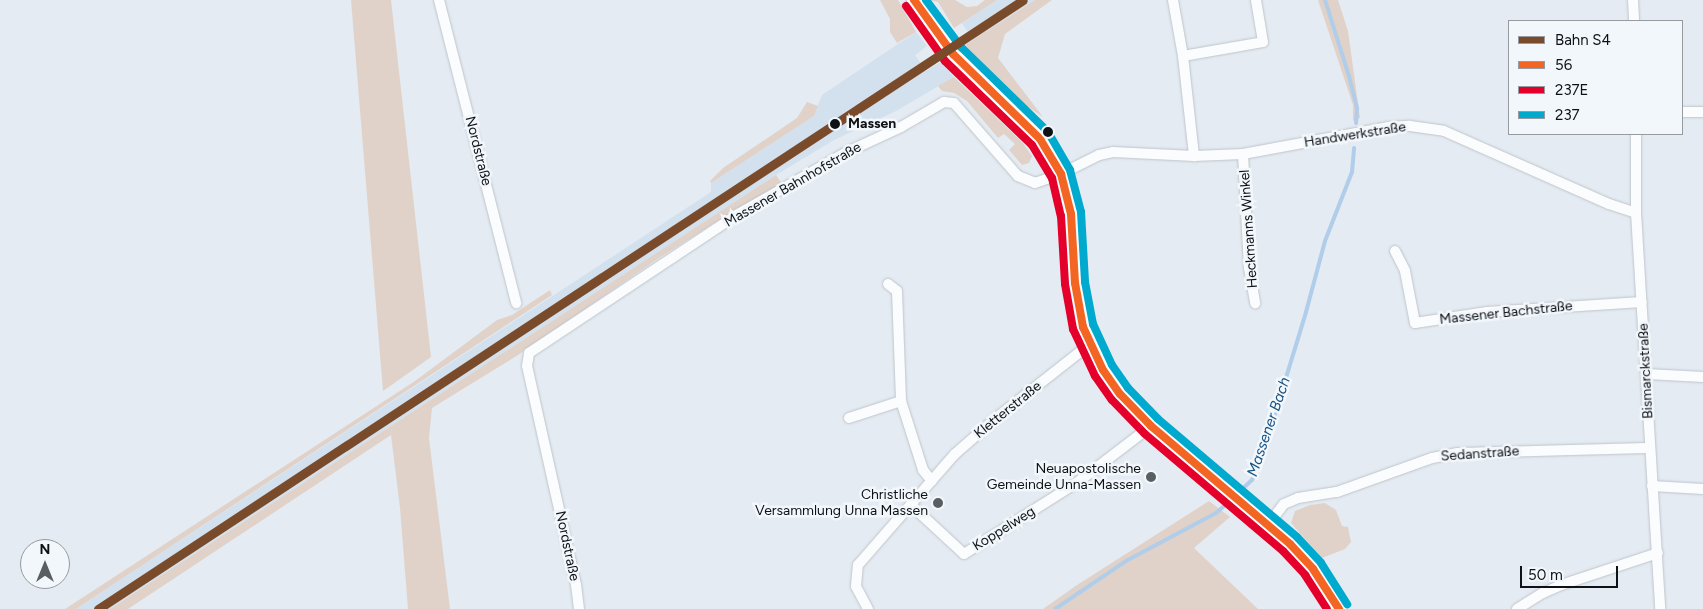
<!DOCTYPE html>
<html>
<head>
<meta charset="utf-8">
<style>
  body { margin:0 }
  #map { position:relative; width:1703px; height:609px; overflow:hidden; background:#e4ebf2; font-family:Figtree,sans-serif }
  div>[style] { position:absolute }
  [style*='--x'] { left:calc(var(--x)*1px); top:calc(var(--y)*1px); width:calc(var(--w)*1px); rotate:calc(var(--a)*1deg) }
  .built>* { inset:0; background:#d3e0ed }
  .green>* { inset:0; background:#e1d2c9 }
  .stream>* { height:4px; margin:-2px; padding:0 2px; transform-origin:2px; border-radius:2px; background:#b0cdea }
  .roads { filter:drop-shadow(0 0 1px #bfc4ca) drop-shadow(0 0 1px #bfc4ca) }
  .minor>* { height:10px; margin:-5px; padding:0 5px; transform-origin:5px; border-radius:5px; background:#fbfcfd }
  .secondary>* { height:15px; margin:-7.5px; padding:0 7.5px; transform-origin:7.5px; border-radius:7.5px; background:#fbfcfd }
  .bus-1>* { height:8px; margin:-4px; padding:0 4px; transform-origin:4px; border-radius:4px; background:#f26522 }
  .bus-2>* { height:8px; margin:-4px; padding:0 4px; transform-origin:4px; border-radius:4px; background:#e4002b }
  .bus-3>* { height:8px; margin:-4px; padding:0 4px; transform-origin:4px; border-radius:4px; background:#00a9ce }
  .rail-1>* { height:9px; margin:-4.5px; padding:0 4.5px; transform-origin:4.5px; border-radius:4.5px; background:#7a4b2a }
  .dots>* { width:14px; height:14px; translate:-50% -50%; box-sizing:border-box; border:2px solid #f2f7fc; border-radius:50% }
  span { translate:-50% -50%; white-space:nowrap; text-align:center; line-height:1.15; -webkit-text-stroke:5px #f2f7fc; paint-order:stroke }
  .stop-label { font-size:14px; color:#0e1216; font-weight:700 }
  .left { translate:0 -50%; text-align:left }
  .street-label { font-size:14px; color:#0e1216 }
  .poi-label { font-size:14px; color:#0e1216 }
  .right { translate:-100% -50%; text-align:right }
  .water-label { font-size:15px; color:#165181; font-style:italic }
  .legend { position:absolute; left:1508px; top:20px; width:175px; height:115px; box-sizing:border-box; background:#f2f7fc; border:1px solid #979ba0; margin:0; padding:6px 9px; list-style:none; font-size:15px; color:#0e1216 }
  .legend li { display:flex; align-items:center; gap:10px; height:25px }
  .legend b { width:25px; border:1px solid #979ba0 }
  .north { position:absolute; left:20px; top:539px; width:50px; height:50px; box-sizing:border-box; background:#f2f7fc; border:1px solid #979ba0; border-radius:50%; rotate:0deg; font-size:14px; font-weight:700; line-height:20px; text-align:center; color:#0e1216 }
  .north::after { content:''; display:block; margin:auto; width:18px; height:22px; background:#595e63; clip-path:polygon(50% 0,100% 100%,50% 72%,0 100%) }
  .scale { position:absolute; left:1520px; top:566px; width:98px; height:22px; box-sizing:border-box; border:2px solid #0e1216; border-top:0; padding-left:6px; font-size:15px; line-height:18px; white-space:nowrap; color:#0e1216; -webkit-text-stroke:4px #f2f7fc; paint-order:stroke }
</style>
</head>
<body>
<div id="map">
  <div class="built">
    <i style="clip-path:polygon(997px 0,1035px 0,973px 40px,962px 23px)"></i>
    <i style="clip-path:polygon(916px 32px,927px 46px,915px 55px,926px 71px,941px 62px,954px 77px,896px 111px,834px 140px,776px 175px,110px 609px,76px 609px,711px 192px,711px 183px,814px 116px,822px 95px)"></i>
  </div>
  <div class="green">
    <i style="clip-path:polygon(351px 0,391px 0,431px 357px,383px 391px)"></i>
    <i style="clip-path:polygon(880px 0,898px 0,916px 32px,897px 43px,890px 32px,890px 19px)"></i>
    <i style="clip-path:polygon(929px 0,955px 0,967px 7px,977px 6px,985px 0,997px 0,954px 28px,938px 2px)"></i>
    <i style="clip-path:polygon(1035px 0,1052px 0,1005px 34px,998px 58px,1043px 117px,1016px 99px,965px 45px)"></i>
    <i style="clip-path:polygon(1318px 0,1338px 0,1348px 31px,1360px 118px,1353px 121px,1353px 105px)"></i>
    <i style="clip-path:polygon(954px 77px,1022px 142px,1032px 156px,1029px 163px,1022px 165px,1009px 150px,1015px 144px,1004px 134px,998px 138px,967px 101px,954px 93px,942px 91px,938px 86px)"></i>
    <i style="clip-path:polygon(807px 102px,818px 106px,814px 116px,711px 183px,710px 181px,723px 168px,797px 118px)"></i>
    <i style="clip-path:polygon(776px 175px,783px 185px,730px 213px,659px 258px,518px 355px,432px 408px,429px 438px,450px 609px,408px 609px,400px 508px,391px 435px,128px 609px,110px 609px)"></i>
    <i style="clip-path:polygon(550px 290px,552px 295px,76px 609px,65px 609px,415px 381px,497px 320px,512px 315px)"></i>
    <i style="clip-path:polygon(1209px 501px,1230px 517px,1194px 548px,1258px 609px,1043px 609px,1077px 585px)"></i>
    <i style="clip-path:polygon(1325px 503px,1336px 510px,1342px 526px,1348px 527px,1351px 542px,1345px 549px,1322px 558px,1291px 523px,1295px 511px,1310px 505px)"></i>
  </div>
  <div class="stream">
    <i style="--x:1325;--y:0;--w:80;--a:72.5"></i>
    <i style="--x:1349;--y:76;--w:34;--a:76"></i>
    <i style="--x:1357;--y:109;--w:14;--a:94"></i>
    <i style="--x:1238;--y:493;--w:19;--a:-43"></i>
    <i style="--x:1252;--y:480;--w:29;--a:-68"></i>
    <i style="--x:1263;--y:453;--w:147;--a:-73"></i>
    <i style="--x:1306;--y:312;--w:73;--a:-75"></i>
    <i style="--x:1325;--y:241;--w:74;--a:-68.6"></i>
    <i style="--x:1352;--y:172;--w:24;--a:-85"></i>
    <i style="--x:1055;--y:609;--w:86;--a:-34.1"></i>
    <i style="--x:1126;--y:561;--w:102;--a:-28.1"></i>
    <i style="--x:1216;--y:513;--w:20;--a:-41"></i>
  </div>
  <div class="roads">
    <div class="minor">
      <i style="--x:439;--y:0;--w:313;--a:75.7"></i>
      <i style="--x:1173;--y:0;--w:57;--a:79.9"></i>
      <i style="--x:1183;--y:56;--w:101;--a:83.7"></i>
      <i style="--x:1633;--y:0;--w:21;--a:87"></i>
      <i style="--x:1183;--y:56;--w:81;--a:-9.9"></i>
      <i style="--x:1263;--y:42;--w:43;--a:-99.5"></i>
      <i style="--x:1682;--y:112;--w:21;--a:0"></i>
      <i style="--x:1636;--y:134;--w:79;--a:90"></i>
      <i style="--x:1636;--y:213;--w:397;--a:86.5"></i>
      <i style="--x:1243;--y:154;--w:114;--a:87"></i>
      <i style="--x:1249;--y:268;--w:36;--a:80"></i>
      <i style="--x:1395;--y:251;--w:22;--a:63"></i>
      <i style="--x:1405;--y:271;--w:53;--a:79.1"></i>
      <i style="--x:1415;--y:323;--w:73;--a:-8.7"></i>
      <i style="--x:1487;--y:312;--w:155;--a:-3.7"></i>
      <i style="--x:888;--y:284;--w:11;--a:38"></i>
      <i style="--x:897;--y:291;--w:110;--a:87.9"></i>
      <i style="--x:901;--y:401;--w:72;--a:72.3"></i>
      <i style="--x:923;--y:470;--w:14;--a:51"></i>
      <i style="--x:1647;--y:374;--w:56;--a:3.1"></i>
      <i style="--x:849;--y:418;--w:55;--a:-18.1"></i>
      <i style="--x:1652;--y:486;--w:51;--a:3.4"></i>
      <i style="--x:911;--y:505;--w:72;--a:42.8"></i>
      <i style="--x:964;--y:554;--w:135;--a:-32.3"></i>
      <i style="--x:1078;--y:482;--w:92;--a:-37.5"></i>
      <i style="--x:1268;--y:525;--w:26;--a:-53"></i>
      <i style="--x:1284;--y:504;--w:15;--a:-23"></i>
      <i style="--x:1298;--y:498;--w:39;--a:-9"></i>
      <i style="--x:1337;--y:492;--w:101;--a:-19.7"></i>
      <i style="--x:1432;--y:458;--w:25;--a:-11"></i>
      <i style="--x:1457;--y:453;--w:193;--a:-1.5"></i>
      <i style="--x:579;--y:609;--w:24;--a:-97"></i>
      <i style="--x:576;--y:585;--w:224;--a:-102.6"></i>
      <i style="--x:527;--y:366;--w:13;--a:-81"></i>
      <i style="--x:529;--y:353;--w:251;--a:-33.6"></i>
      <i style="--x:738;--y:214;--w:123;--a:-29.7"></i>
      <i style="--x:845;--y:153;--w:62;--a:-24.9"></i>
      <i style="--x:901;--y:127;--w:50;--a:-30.2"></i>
      <i style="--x:944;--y:102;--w:10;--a:6"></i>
      <i style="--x:954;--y:103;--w:97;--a:48.8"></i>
      <i style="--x:1018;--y:176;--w:18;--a:22"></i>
      <i style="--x:1035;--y:183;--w:28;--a:-19"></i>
      <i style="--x:1061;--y:174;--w:42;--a:-26.6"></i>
      <i style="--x:1099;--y:155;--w:14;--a:-12"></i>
      <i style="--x:1113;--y:152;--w:81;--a:2.8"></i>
      <i style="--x:1194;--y:156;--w:49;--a:-2.3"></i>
      <i style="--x:1243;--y:154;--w:147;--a:-10.5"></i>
      <i style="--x:1388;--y:127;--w:22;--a:-3"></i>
      <i style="--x:1410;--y:126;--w:34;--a:8"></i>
      <i style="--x:1444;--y:131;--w:180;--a:23.9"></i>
      <i style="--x:1609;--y:204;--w:28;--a:18"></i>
      <i style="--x:868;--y:609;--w:26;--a:-118"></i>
      <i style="--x:856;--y:586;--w:21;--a:-85"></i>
      <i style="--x:858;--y:565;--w:147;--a:-48.9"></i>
      <i style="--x:955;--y:454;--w:55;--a:-41.3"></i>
      <i style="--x:996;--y:418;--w:120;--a:-38.2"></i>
      <i style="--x:1517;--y:609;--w:31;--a:-32"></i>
      <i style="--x:1543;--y:593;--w:20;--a:-24"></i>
      <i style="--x:1561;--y:585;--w:102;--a:-18.3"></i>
    </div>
    <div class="secondary">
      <i style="--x:914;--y:0;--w:67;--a:54.2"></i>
      <i style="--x:953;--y:54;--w:122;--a:44.3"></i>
      <i style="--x:1040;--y:139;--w:41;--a:59"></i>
      <i style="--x:1061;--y:174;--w:41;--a:76"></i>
      <i style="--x:1071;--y:214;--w:69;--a:86.7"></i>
      <i style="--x:1075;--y:283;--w:45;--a:79.7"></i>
      <i style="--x:1083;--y:327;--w:47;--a:65.1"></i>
      <i style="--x:1103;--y:370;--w:29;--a:55"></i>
      <i style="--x:1120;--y:394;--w:45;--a:45.9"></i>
      <i style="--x:1151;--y:426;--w:182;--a:40.3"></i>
      <i style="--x:1290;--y:544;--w:34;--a:47"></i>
      <i style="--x:1313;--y:569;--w:48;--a:57"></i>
    </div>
  </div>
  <div class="bus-1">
    <i style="--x:914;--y:0;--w:67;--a:54.2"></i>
    <i style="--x:953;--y:54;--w:122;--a:44.3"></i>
    <i style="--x:1040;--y:139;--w:41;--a:59"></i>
    <i style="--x:1061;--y:174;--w:41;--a:76"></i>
    <i style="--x:1071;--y:214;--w:69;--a:86.7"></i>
    <i style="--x:1075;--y:283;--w:45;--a:79.7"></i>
    <i style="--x:1083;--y:327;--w:47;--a:65.1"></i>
    <i style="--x:1103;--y:370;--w:29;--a:55"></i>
    <i style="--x:1120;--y:394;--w:45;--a:45.9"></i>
    <i style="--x:1151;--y:426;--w:182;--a:40.3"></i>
    <i style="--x:1290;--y:544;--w:34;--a:47"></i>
    <i style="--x:1313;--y:569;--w:48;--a:57"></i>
  </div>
  <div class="bus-2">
    <i style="--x:906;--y:6;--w:67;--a:54.7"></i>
    <i style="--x:945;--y:61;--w:121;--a:44"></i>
    <i style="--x:1032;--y:145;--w:39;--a:59"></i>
    <i style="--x:1052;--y:178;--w:39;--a:77"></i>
    <i style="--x:1061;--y:216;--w:68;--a:86.6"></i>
    <i style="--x:1065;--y:284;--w:46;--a:79.9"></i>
    <i style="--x:1073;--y:329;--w:52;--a:64.9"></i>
    <i style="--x:1095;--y:376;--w:29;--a:55"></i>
    <i style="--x:1112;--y:400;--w:47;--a:45.9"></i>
    <i style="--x:1145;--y:434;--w:181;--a:40.3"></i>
    <i style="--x:1283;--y:551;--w:33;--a:47"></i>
    <i style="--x:1305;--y:575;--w:40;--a:57.1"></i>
  </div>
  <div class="bus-3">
    <i style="--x:926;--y:0;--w:59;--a:53.3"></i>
    <i style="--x:961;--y:47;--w:122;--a:44.3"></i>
    <i style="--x:1048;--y:132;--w:44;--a:59.9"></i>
    <i style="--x:1070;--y:170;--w:43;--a:75.3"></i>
    <i style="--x:1081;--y:212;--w:70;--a:86.7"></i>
    <i style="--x:1085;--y:282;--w:43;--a:79.2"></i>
    <i style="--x:1093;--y:324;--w:45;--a:65.1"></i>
    <i style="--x:1112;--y:365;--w:28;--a:55"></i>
    <i style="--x:1128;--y:388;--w:43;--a:45.9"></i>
    <i style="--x:1158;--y:419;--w:182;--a:40.3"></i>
    <i style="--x:1297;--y:537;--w:35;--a:47"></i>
    <i style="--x:1321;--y:563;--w:49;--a:57.6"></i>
  </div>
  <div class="rail-1">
    <i style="--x:98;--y:609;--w:1107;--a:-33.36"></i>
  </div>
  <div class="dots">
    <i style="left:835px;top:124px;background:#0e1216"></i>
    <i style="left:1048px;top:132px;background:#0e1216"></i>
    <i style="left:1151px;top:477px;background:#595e63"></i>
    <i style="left:938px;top:503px;background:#595e63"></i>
  </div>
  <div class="stop-label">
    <span class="left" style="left:848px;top:124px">Massen</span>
  </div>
  <div class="street-label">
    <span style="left:1355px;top:135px;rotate:-9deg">Handwerkstraße</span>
    <span style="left:478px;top:151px;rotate:76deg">Nordstraße</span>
    <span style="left:793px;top:185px;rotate:-30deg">Massener Bahnhofstraße</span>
    <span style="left:1249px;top:229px;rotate:-94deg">Heckmanns Winkel</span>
    <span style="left:1506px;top:313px;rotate:-6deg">Massener Bachstraße</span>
    <span style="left:1646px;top:371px;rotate:-93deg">Bismarckstraße</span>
    <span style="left:1008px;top:410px;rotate:-39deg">Kletterstraße</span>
    <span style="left:1480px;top:454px;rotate:-4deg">Sedanstraße</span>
    <span style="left:1004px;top:529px;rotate:-32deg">Koppelweg</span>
    <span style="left:567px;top:546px;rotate:78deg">Nordstraße</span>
  </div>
  <div class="poi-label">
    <span class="right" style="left:1141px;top:477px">Neuapostolische<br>Gemeinde Unna-Massen</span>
    <span class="right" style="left:928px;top:503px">Christliche<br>Versammlung Unna Massen</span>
  </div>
  <div class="water-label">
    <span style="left:1269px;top:427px;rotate:-71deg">Massener Bach</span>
  </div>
  <ul class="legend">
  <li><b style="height:6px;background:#7a4b2a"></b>Bahn S4</li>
  <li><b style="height:6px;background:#f26522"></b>56</li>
  <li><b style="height:6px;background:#e4002b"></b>237E</li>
  <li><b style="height:6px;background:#00a9ce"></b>237</li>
  </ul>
  <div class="north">N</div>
  <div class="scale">50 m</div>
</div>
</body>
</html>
